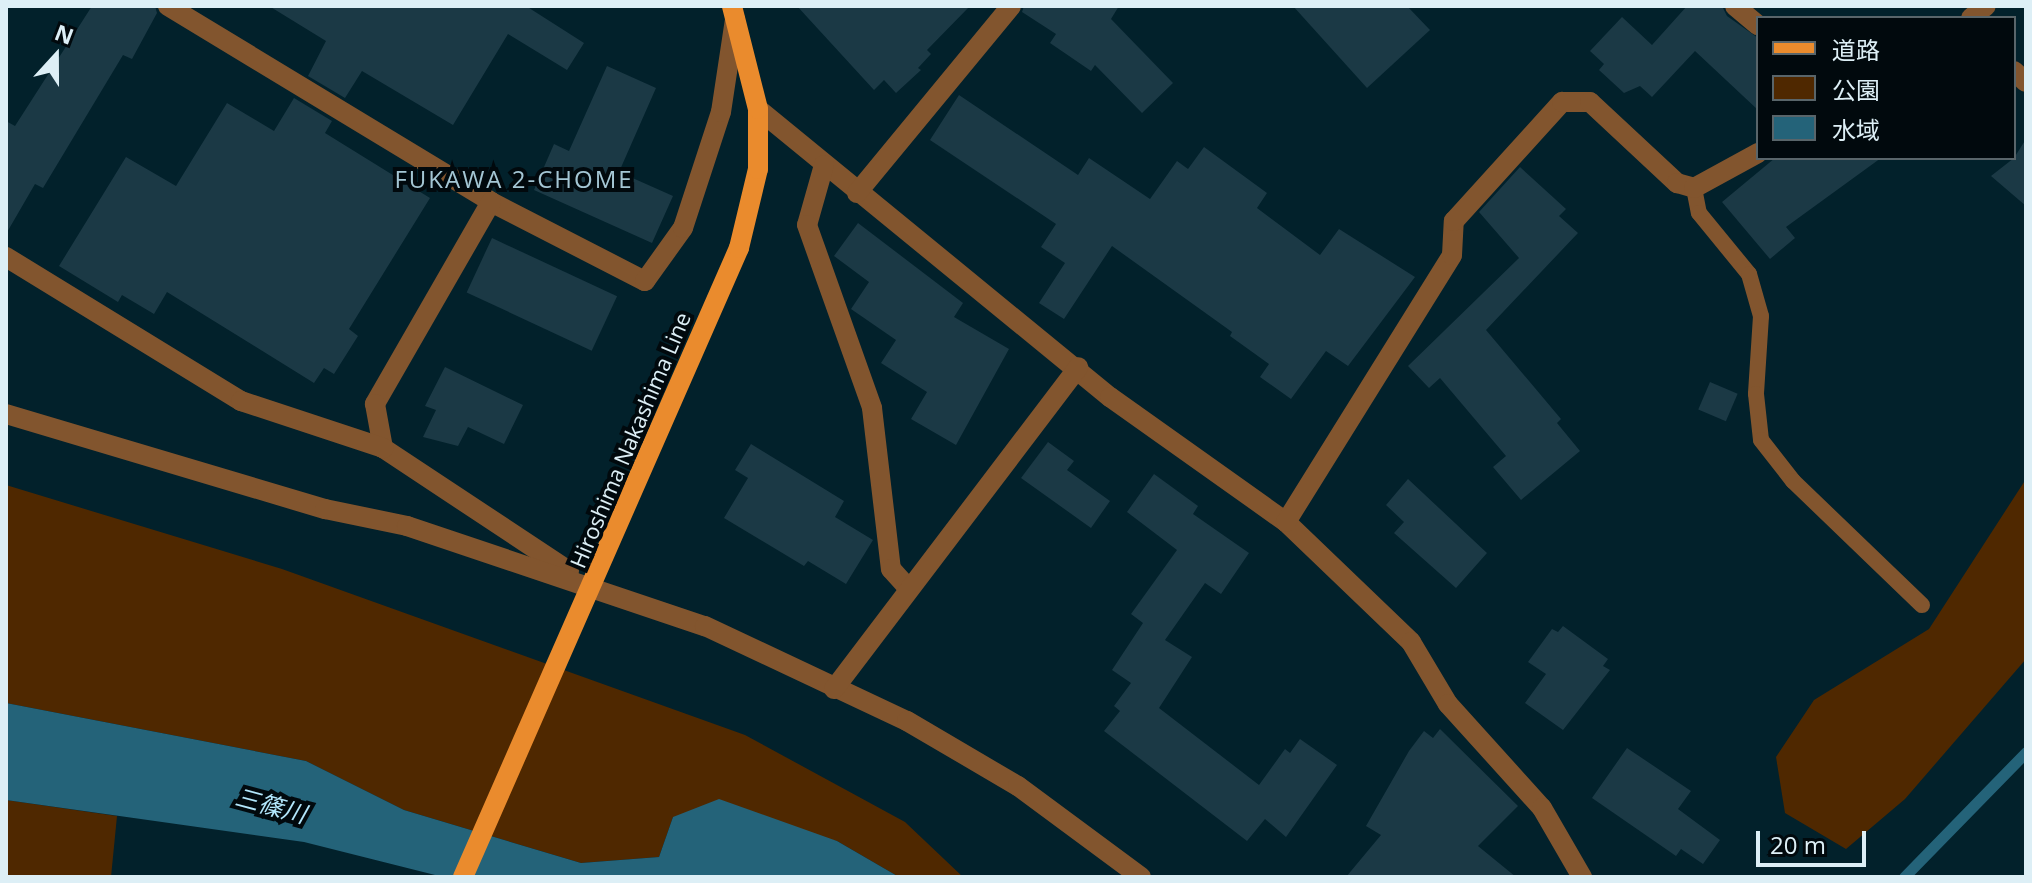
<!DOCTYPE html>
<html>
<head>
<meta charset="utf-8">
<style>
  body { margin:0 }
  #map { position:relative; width:2032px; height:883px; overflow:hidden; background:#02212b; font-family:"Open Sans","Noto Sans JP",sans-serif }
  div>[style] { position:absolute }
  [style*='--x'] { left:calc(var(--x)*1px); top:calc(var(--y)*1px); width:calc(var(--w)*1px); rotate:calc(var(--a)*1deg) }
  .green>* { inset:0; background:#4f2800 }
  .water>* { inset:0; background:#246379 }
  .stream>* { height:11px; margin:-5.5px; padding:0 5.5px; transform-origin:5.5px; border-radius:5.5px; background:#246379 }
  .building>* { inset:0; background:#1b3945; transform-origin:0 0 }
  .lane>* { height:16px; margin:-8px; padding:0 8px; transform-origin:8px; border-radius:8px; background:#82552e }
  .street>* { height:20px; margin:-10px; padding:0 10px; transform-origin:10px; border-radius:10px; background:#82552e }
  .primary>* { height:20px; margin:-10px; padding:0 10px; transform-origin:10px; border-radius:10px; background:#ea8b2d }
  span { translate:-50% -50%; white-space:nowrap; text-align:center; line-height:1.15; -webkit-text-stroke:8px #01090d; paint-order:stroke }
  .street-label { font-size:22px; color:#ddeff6 }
  .neighbourhood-label { font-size:24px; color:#a4c6d4; letter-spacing:2px }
  .water-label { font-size:24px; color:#b3e7fc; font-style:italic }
  .frame { position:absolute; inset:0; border:8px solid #ddeff6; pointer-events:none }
  .legend { position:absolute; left:1756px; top:16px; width:260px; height:144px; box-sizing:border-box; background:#01090d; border:2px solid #59656a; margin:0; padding:10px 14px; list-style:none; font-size:24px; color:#ddeff6 }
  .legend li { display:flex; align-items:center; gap:16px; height:40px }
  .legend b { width:40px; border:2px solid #59656a }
  .north { position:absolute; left:16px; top:16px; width:80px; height:80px; -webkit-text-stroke:6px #01090d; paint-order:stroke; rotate:21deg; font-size:22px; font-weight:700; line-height:32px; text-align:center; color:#ddeff6 }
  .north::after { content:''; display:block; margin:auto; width:28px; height:36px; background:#ddeff6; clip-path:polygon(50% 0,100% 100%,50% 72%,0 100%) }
  .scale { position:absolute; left:1756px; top:831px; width:110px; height:36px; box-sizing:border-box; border:4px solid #ddeff6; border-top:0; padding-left:10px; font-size:24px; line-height:28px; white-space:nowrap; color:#ddeff6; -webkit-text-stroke:6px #01090d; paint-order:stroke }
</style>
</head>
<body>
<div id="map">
  <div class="green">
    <i style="clip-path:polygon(2026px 479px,2026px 659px,1905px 799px,1846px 849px,1785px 813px,1776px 757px,1814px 700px,1929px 629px)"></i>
    <i style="clip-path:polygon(6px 485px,282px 569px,745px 735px,905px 822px,963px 877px,899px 877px,837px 841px,673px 817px,659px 857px,581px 863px,404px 810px,306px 761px,6px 703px)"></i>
    <i style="clip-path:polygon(6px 800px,117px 816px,111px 877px,6px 877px)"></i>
  </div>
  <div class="water">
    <i style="clip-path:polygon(6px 703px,306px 761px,404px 810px,581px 863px,659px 857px,673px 817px,719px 799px,837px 841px,899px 877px,443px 877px,304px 842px,6px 800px)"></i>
  </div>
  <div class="stream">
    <i style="--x:1904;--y:877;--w:175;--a:-45.7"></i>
  </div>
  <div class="building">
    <i style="clip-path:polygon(92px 6px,155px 6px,157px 13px,132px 59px,123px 55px,43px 188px,35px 184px,6px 234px,6px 121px,15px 126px)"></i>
    <i style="clip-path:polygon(269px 6px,526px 6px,584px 43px,567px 70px,508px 34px,453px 125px,362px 71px,345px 98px,308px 76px,326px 41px)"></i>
    <i style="clip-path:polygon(797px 6px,970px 6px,927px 50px,931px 54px,918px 68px,921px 70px,896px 93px,884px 80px,874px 90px)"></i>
    <i style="clip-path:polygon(1024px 6px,1119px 6px,1111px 19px,1173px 83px,1142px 113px,1095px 65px,1091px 71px,1050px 43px,1056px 34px,1022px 12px)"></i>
    <i style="clip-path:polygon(1293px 6px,1407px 6px,1430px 30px,1367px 88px)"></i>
    <i style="clip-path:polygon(1687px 6px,1722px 6px,1727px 16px,1758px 38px,1758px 110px,1695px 51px,1652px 97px,1640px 86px,1624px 93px,1599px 70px,1604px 64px,1590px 51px,1622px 17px,1652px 45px)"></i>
    <i style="clip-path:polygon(607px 66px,656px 88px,619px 172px,673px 196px,652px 243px,534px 190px,554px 144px,569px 151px)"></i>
    <i style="clip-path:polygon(959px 95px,1078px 175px,1089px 158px,1150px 199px,1177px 161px,1188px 169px,1204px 147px,1267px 193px,1257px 208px,1320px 255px,1339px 229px,1415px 277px,1348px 366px,1326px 351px,1291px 399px,1260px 377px,1269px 364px,1230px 336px,1232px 332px,1112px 246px,1064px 319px,1039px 303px,1065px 263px,1041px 247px,1056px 224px,930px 140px)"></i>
    <i style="clip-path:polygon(294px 98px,332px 121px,325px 133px,430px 198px,349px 329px,358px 336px,334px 374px,324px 368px,314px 383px,167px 292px,154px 314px,122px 295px,118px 302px,59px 266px,126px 157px,176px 186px,227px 103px,274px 131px)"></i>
    <i style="clip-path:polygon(2026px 139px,2026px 206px,1991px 176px,2014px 158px)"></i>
    <i style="clip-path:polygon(1775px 158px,1881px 158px,1786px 227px,1795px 238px,1770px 259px,1722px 202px)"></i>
    <i style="clip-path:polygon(1520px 167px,1566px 209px,1559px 216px,1578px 233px,1486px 330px,1561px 419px,1557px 423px,1580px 451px,1521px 500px,1493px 467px,1506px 456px,1440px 378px,1429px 388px,1408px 366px,1519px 258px,1479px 212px)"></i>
    <i style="clip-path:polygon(858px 223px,963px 303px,954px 317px,1009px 349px,956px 445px,911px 419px,927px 392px,881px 363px,896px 340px,851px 309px,869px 282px,834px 256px)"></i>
    <i style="left:492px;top:238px;width:138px;height:60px;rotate:25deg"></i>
    <i style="clip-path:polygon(445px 367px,523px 405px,504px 444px,468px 427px,458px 446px,423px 437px,436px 410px,425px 406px)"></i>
    <i style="left:1710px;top:382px;width:30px;height:30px;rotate:23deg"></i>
    <i style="clip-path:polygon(1048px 442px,1074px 461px,1067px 470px,1110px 501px,1091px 528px,1021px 478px)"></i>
    <i style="clip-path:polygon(751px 444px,844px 501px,835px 517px,873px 540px,846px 584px,808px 561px,804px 566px,724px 518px,748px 478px,735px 470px)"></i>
    <i style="clip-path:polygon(1154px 474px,1198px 506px,1193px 514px,1249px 553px,1221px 594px,1205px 583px,1165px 640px,1192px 657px,1159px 708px,1259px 785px,1285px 749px,1290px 753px,1300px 739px,1337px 765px,1286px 837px,1265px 819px,1247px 841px,1104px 731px,1120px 711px,1114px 706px,1131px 683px,1112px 670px,1143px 623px,1131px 614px,1177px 550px,1127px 512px)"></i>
    <i style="clip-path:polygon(1408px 479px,1487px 553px,1456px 588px,1394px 533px,1404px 522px,1386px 505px)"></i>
    <i style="clip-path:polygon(1563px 626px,1608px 659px,1603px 666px,1610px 670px,1563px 730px,1525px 703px,1546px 674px,1528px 662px,1552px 629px,1558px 632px)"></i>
    <i style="clip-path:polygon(1440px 729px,1518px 806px,1478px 846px,1516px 877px,1346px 877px,1381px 835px,1366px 826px,1409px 751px,1424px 731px,1433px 738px)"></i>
    <i style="clip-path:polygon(1627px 748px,1691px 791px,1678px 809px,1720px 840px,1703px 864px,1681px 849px,1676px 856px,1592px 798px)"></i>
  </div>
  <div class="lane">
    <i style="--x:1694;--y:188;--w:25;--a:79"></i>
    <i style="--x:1699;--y:213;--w:79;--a:50.7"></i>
    <i style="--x:1749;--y:274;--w:44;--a:74.1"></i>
    <i style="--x:1761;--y:316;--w:78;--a:93.7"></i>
    <i style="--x:1756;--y:394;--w:46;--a:83.8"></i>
    <i style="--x:1761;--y:440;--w:52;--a:52"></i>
    <i style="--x:1793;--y:481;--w:179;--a:43.9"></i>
  </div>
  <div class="street">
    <i style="--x:168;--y:6;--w:378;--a:31.2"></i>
    <i style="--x:491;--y:202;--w:173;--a:27.2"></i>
    <i style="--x:645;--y:281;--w:65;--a:-54.4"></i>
    <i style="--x:683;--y:228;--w:122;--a:-71.9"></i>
    <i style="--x:721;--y:112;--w:94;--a:-81.4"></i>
    <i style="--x:1735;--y:6;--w:30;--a:40"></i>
    <i style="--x:1971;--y:18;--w:19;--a:-39"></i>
    <i style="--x:2014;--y:71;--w:16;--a:43"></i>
    <i style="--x:758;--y:109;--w:455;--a:39.3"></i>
    <i style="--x:1110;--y:397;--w:216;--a:35.4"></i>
    <i style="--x:1286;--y:522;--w:173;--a:43.8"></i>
    <i style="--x:1411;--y:642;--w:72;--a:59.2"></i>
    <i style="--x:1448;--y:704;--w:140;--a:47.9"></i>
    <i style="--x:1542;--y:808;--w:80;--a:59.9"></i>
    <i style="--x:824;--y:165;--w:62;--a:105.8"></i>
    <i style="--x:807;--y:225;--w:194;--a:70.4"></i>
    <i style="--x:872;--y:408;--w:162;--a:83.3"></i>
    <i style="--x:891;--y:569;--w:27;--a:48"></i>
    <i style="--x:857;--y:193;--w:242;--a:-50.5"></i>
    <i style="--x:491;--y:202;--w:233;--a:119.9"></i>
    <i style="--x:375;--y:404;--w:45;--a:79.7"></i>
    <i style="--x:383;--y:448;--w:223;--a:33.5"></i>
    <i style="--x:6;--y:257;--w:276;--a:31.5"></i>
    <i style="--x:241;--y:401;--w:150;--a:18.3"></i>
    <i style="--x:6;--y:414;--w:333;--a:16.6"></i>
    <i style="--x:325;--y:509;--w:84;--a:11.7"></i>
    <i style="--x:407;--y:526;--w:314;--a:18.6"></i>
    <i style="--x:705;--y:626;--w:223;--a:25.2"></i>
    <i style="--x:907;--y:721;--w:129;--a:30.4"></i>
    <i style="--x:1018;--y:786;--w:153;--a:36.5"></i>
    <i style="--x:1286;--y:522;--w:314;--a:-58.1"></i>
    <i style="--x:1452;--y:255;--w:34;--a:-87"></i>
    <i style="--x:1454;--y:221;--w:161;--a:-47.8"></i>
    <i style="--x:1562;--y:102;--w:28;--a:0"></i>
    <i style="--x:1590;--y:102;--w:119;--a:43"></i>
    <i style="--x:1677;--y:183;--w:18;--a:16"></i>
    <i style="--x:1694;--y:188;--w:73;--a:-28.7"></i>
    <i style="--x:834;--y:689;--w:404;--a:-52.8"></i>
  </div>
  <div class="primary">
    <i style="--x:463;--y:877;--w:687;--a:-66.31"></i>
    <i style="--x:739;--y:248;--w:81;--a:-76.5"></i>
    <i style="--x:758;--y:169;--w:60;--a:-90"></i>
    <i style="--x:758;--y:109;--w:106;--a:-104.2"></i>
  </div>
  <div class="street-label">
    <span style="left:630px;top:440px;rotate:-67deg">Hiroshima Nakashima Line</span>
  </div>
  <div class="neighbourhood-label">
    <span style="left:514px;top:179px">FUKAWA 2-CHOME</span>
  </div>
  <div class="water-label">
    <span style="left:271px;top:805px;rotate:15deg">三篠川</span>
  </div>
  <div class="frame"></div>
  <ul class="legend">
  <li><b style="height:10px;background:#ea8b2d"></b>道路</li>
  <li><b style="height:22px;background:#4f2800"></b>公園</li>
  <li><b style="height:22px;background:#246379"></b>水域</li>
  </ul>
  <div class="north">N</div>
  <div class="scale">20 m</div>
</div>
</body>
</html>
